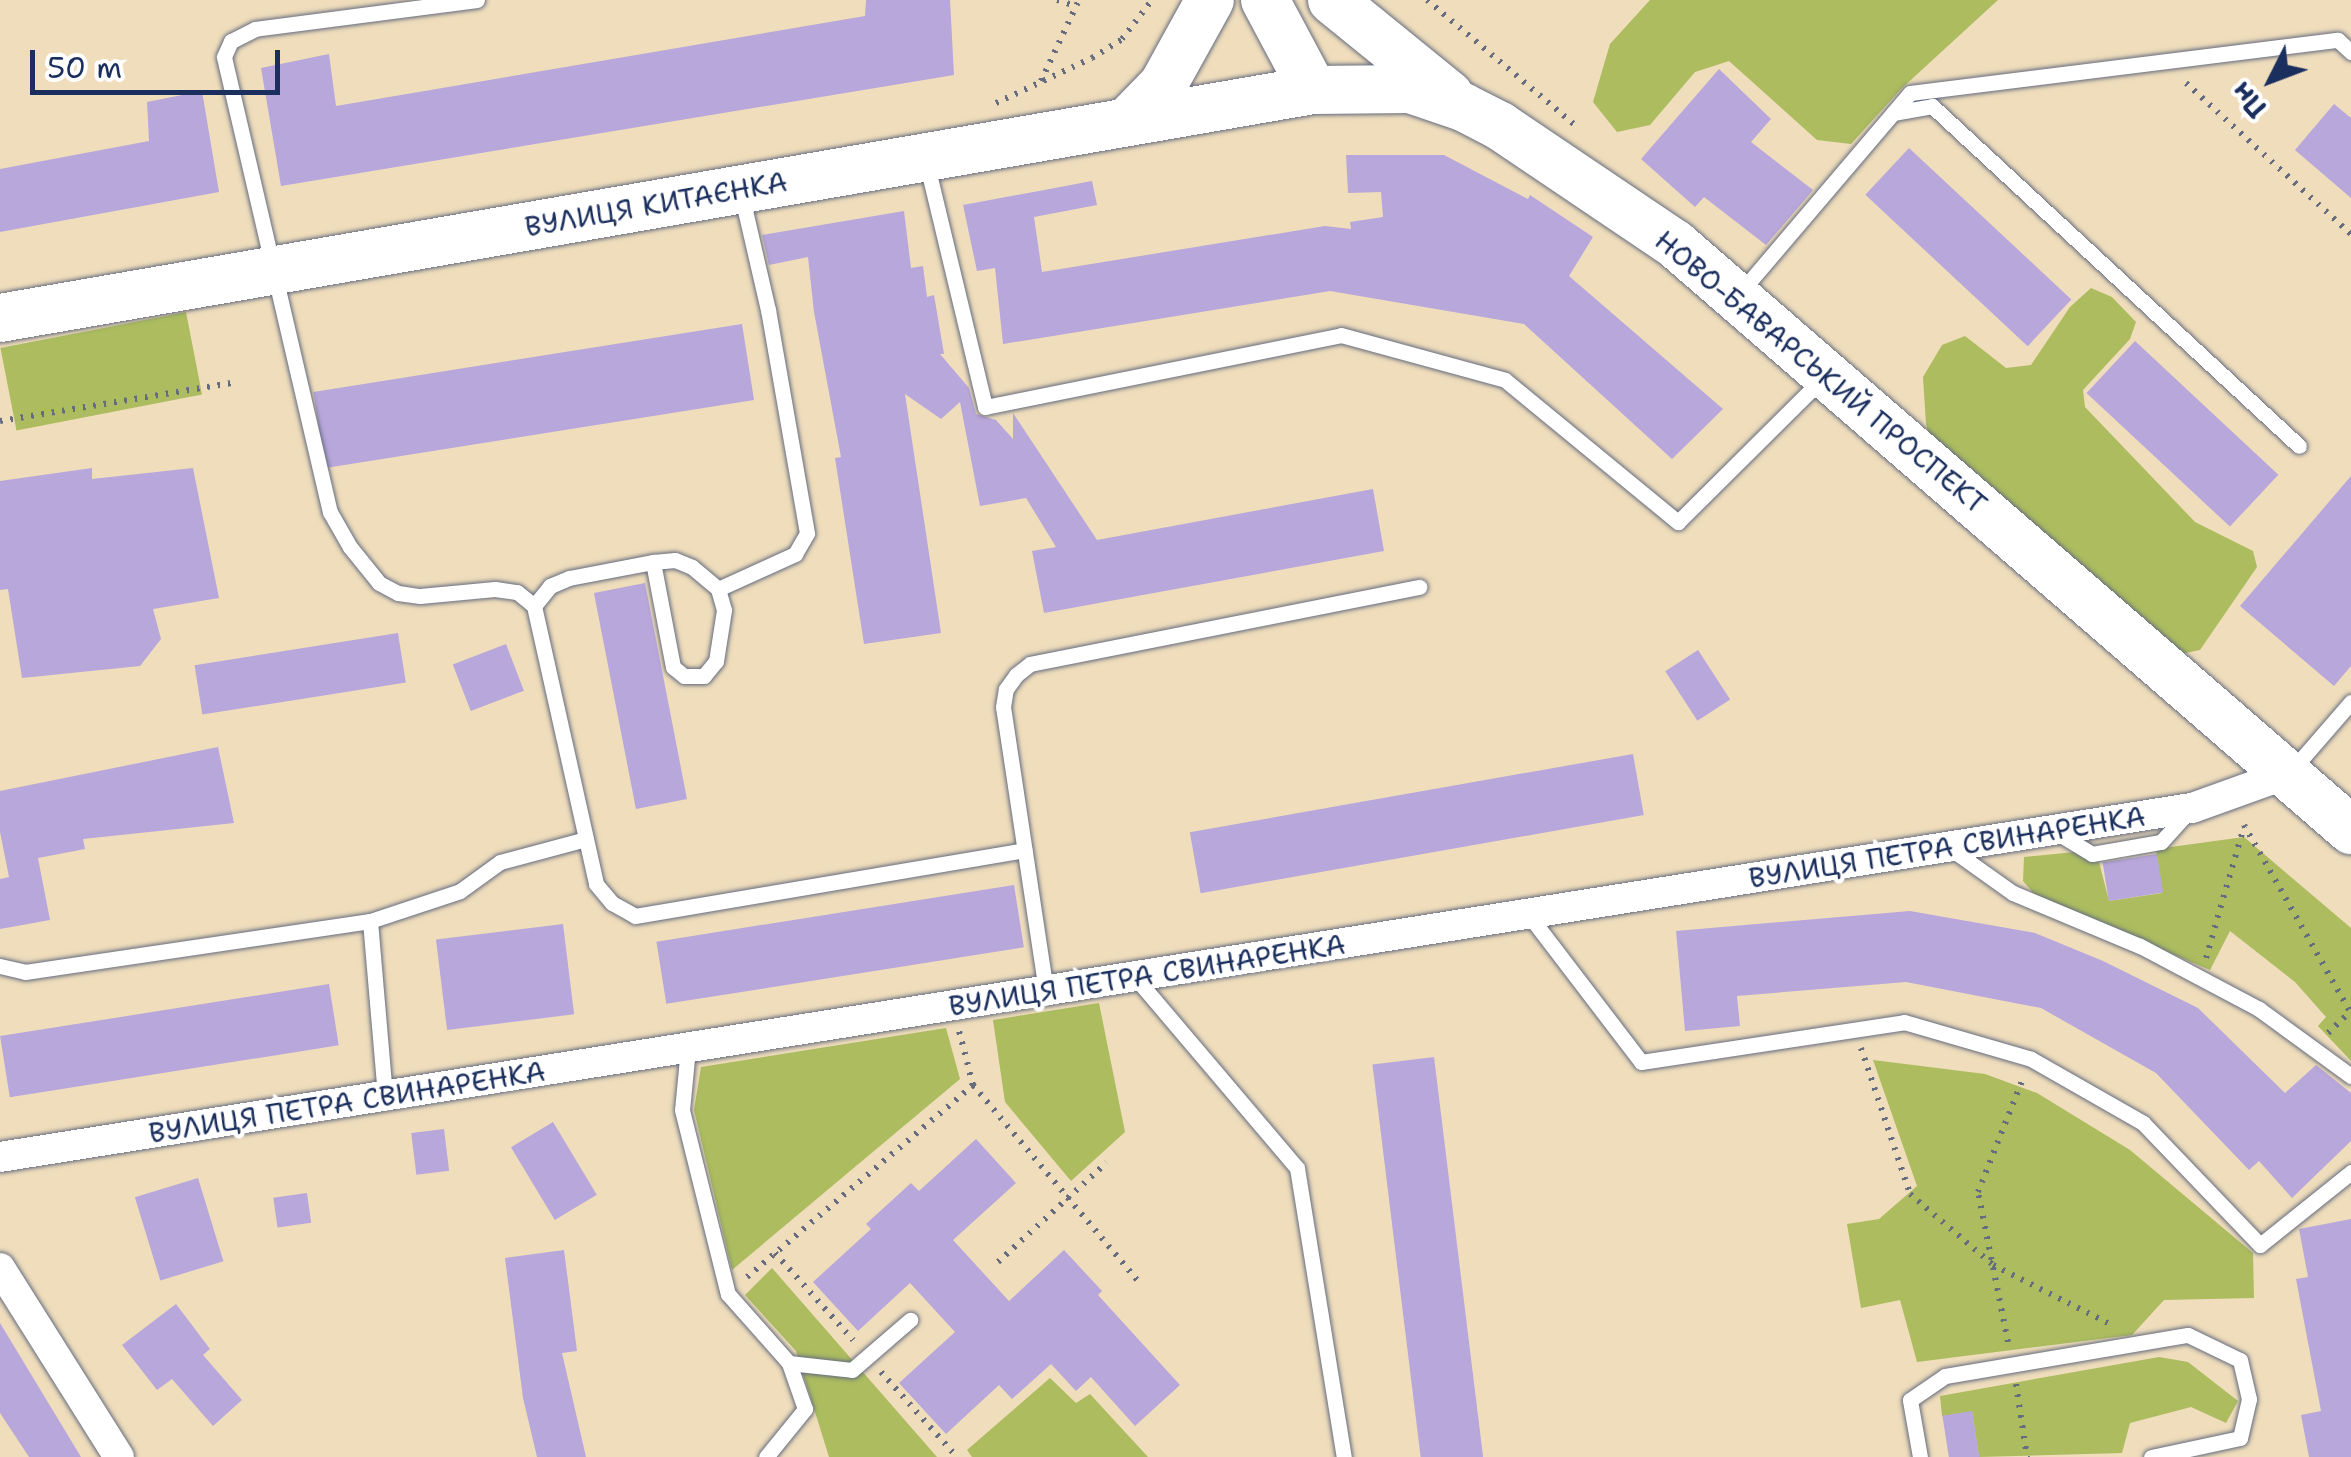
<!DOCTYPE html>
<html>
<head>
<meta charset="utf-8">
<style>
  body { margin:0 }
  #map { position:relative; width:2351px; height:1457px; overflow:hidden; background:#efddbc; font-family:"Shantell Sans",sans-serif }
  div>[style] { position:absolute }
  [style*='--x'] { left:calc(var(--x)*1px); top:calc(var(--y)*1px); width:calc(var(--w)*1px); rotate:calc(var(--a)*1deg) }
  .green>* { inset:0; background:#acbc5f; transform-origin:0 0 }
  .building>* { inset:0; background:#b8a7db; transform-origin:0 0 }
  .path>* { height:6px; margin-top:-3px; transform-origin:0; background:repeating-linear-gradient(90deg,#656c7f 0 2.5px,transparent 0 10.5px) }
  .roads { filter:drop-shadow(0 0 2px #656c7f) drop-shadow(0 0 2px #656c7f) }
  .service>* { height:15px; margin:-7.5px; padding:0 7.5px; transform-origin:7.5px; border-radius:7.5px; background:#fff }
  .minor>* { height:30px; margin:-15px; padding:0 15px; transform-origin:15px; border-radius:15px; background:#fff }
  .primary>* { height:48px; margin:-24px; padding:0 24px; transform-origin:24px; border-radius:24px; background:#fff }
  span { translate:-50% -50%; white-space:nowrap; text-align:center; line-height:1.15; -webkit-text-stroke:9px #fff; paint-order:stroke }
  .street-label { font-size:28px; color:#1b2f5e }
  .north { position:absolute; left:2221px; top:30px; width:100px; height:100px; -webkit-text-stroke:8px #fff; paint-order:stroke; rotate:228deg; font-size:28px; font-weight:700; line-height:40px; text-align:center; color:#1b2f5e }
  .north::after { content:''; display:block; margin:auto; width:35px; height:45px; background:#1b2f5e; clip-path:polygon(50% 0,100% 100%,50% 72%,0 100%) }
  .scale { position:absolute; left:30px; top:50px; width:250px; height:45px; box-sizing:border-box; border:5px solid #1b2f5e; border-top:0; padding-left:12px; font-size:30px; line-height:35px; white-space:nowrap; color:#1b2f5e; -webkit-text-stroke:8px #fff; paint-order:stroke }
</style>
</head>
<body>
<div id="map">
  <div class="green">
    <i style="clip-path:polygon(1650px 0,1998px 0,1901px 89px,1851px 144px,1817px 140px,1729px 61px,1695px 72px,1650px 125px,1617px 132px,1593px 102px,1610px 44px)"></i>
    <i style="clip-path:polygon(2091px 288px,2112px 297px,2136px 322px,2130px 339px,2083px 390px,2085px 407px,2195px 522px,2253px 551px,2257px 567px,2200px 650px,2167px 657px,1935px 456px,1926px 424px,1923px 377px,1942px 345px,1965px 336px,2006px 368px,2031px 365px,2070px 307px)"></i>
    <i style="left:186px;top:312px;width:84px;height:189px;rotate:79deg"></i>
    <i style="clip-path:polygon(2244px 837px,2351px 928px,2351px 1061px,2318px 1026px,2326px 1017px,2295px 982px,2230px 931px,2210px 970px,2036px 896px,2023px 881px,2024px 857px,2075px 852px,2098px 858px,2109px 901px,2162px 893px,2156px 849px)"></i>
    <i style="clip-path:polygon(1099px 1003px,1125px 1132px,1071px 1181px,1005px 1102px,993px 1020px)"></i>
    <i style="clip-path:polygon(946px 1028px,960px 1079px,732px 1270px,694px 1110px,701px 1067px)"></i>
    <i style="clip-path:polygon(1873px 1060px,1985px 1074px,2037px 1093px,2130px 1150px,2253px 1253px,2254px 1298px,2164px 1300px,2132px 1335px,1917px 1362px,1900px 1300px,1861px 1308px,1847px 1224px,1879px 1219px,1917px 1186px)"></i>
    <i style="clip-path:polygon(772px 1268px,937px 1457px,829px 1457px,796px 1351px,745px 1295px)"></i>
    <i style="clip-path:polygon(2159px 1357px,2188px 1362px,2238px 1401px,2226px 1423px,2191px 1407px,2130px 1423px,2122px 1453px,1979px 1457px,1972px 1412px,1942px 1416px,1940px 1396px)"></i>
    <i style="clip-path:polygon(1050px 1378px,1076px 1403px,1090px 1394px,1148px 1457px,972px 1457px,967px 1450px)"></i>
  </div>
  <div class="building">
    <i style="clip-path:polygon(866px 0,950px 0,954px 75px,281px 186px,261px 68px,329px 54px,336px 106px,865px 16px)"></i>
    <i style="clip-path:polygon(1719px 69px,1771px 119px,1751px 142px,1813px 190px,1766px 245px,1704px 197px,1695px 207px,1641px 159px)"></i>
    <i style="clip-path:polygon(202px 91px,219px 192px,0 232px,0 169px,149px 141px,147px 102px)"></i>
    <i style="clip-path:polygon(2334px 104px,2351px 118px,2351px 198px,2295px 150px)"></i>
    <i style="left:1909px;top:148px;width:222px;height:64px;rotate:43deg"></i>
    <i style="clip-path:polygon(1346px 155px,1444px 155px,1528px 199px,1530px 195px,1593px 237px,1569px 276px,1723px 409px,1672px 459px,1524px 324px,1330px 291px,1003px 344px,995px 268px,977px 271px,963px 205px,1092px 181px,1097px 205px,1034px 217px,1042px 272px,1325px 226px,1351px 229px,1350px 222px,1383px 217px,1381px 192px,1348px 193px)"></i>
    <i style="clip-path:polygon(904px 211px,911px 268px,923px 266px,927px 297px,934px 295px,944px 354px,940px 354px,969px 388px,976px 414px,996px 420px,1013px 439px,1013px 413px,1097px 540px,1373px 489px,1384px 551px,1044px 613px,1032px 551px,1056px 547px,1026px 498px,980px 506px,960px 402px,941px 419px,905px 394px,941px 633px,864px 644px,835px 458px,841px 457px,814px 312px,808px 257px,769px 265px,762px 235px)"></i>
    <i style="left:742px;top:324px;width:77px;height:434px;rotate:81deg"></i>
    <i style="left:2135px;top:341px;width:196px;height:71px;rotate:43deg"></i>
    <i style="clip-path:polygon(92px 468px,92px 479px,193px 468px,219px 598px,153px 609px,161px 639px,140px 666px,22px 678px,8px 589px,0 590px,0 481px)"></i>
    <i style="clip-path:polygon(2351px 476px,2351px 666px,2334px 686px,2240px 606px)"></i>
    <i style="left:645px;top:583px;width:220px;height:52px;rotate:79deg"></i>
    <i style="left:398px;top:633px;width:50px;height:206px;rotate:81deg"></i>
    <i style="left:506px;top:644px;width:50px;height:57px;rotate:69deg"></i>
    <i style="left:1698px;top:650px;width:59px;height:39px;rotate:57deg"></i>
    <i style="clip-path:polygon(218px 747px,234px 823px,83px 839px,85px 849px,38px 858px,50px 920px,0 929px,0 879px,9px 877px,0 832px,0 791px)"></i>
    <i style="left:1633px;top:754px;width:62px;height:450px;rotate:80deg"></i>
    <i style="left:2157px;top:854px;width:39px;height:55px;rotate:81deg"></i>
    <i style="left:1014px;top:885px;width:63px;height:362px;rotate:81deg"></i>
    <i style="clip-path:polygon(1910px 911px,2035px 933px,2103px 961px,2198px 1008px,2285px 1093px,2316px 1065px,2351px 1093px,2351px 1141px,2292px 1198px,2259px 1161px,2249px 1170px,2156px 1073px,2041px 1008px,1906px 982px,1737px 996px,1740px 1026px,1685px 1031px,1676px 931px)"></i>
    <i style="left:563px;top:924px;width:91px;height:128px;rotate:83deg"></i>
    <i style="left:329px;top:984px;width:62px;height:333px;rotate:81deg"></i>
    <i style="left:1434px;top:1057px;width:403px;height:62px;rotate:83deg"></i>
    <i style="left:553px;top:1122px;width:85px;height:49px;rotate:59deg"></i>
    <i style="left:444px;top:1129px;width:42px;height:33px;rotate:83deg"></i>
    <i style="clip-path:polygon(976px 1139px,1016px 1183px,953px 1240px,1009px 1301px,1064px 1250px,1102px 1291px,1098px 1295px,1180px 1385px,1135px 1426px,1091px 1377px,1076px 1391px,1051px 1364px,1012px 1399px,999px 1385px,946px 1434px,899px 1383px,955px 1332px,910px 1283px,858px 1331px,813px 1282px,871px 1229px,866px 1224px,911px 1183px,919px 1191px)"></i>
    <i style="left:198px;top:1178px;width:87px;height:66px;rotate:73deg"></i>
    <i style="left:307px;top:1193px;width:30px;height:34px;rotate:82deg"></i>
    <i style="clip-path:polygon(2351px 1219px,2351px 1457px,2309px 1457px,2301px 1415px,2321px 1411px,2296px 1279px,2308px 1277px,2299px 1229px)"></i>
    <i style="clip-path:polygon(564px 1250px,577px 1351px,562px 1353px,586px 1457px,537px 1457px,523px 1398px,505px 1258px)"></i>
    <i style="clip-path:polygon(176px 1304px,210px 1349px,203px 1355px,242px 1400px,213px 1426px,172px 1379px,157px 1390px,122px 1345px)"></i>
    <i style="clip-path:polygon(0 1323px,81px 1457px,29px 1457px,0 1413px)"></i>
    <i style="left:1972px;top:1411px;width:47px;height:30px;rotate:81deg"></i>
  </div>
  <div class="path">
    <i style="--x:1057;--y:0;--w:20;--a:18"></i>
    <i style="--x:1427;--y:0;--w:194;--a:40.2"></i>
    <i style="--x:1041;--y:81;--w:89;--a:-64.9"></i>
    <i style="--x:2186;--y:83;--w:224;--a:42.5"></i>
    <i style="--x:996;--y:103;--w:106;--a:-25.1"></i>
    <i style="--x:1092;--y:58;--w:36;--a:-32"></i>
    <i style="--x:1122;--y:39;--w:49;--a:-52.4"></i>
    <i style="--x:0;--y:421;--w:241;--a:-9.3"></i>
    <i style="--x:2244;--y:825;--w:216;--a:60.4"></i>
    <i style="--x:2206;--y:958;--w:137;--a:-73.9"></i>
    <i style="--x:2328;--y:1033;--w:29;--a:-44"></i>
    <i style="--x:1861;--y:1048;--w:154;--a:71.4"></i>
    <i style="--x:1910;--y:1194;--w:109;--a:40.5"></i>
    <i style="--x:1993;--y:1265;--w:129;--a:26.8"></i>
    <i style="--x:973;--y:1085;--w:256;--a:49.9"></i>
    <i style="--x:775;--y:1253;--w:117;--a:48.1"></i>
    <i style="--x:998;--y:1262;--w:147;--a:-42.5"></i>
    <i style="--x:747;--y:1277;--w:297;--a:-40.3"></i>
    <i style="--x:973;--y:1085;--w:56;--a:-104.5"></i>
    <i style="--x:2008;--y:1342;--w:153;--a:-101.3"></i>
    <i style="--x:1978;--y:1192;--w:119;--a:-68.4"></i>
    <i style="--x:881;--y:1372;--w:114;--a:48.2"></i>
    <i style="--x:2016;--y:1384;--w:74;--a:81.4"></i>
  </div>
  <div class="roads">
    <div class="service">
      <i style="--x:477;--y:0;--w:224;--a:172.6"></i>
      <i style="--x:255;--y:29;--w:27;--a:153"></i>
      <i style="--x:231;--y:41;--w:17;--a:114"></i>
      <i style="--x:224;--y:57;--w:467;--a:76.9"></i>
      <i style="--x:330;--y:512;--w:40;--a:60.3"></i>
      <i style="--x:350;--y:547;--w:46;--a:51.1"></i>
      <i style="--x:379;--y:583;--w:21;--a:28"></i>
      <i style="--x:398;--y:593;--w:22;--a:8"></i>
      <i style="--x:420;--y:596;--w:75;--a:-5.3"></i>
      <i style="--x:495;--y:589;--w:22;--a:8"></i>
      <i style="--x:517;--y:592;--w:22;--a:39"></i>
      <i style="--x:534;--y:606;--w:285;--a:77.4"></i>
      <i style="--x:596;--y:884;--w:25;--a:50"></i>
      <i style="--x:612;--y:903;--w:26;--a:29"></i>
      <i style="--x:635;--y:916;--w:395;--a:-9.6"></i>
      <i style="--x:1893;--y:113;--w:40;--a:-10"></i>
      <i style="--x:1932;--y:106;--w:500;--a:42.81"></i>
      <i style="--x:926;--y:161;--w:253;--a:76.5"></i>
      <i style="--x:985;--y:407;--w:363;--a:-11.4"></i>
      <i style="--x:1341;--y:335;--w:170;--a:15.3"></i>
      <i style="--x:1505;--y:380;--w:224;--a:39.4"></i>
      <i style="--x:1678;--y:522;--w:202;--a:-44.8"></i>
      <i style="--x:1739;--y:294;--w:264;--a:-49.6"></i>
      <i style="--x:1910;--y:93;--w:431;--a:-7.1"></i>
      <i style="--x:2338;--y:40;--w:18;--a:43"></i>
      <i style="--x:718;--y:589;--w:85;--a:-24.4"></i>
      <i style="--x:795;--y:554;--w:24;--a:-60"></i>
      <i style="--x:807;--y:533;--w:226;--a:-99.9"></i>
      <i style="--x:768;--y:310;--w:120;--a:-103"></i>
      <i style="--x:534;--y:606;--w:26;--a:-51"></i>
      <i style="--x:550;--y:586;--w:21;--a:-23"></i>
      <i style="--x:569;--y:578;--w:86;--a:-10.8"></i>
      <i style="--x:653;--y:562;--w:22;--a:-5"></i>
      <i style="--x:675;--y:560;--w:18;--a:22"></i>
      <i style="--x:692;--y:567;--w:34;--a:40"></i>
      <i style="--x:718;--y:589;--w:22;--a:74"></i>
      <i style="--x:724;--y:610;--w:52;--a:98.9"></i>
      <i style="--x:716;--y:661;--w:19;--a:129"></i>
      <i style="--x:704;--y:676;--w:20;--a:180"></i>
      <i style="--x:684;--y:676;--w:14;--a:-141"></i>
      <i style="--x:673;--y:667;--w:107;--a:-100.8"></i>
      <i style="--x:2292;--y:770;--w:90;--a:-49.1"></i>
      <i style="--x:2056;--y:832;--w:42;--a:31.4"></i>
      <i style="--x:2092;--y:854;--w:70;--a:-9.9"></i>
      <i style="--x:2161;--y:842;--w:40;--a:-48"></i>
      <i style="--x:1951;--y:849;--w:76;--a:35.4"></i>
      <i style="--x:2013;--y:893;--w:138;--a:22.7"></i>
      <i style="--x:2140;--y:946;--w:135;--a:27.9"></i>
      <i style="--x:2259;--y:1009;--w:114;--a:36.1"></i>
      <i style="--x:1528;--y:914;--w:186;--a:52.6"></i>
      <i style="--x:1641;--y:1062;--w:266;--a:-8.6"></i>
      <i style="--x:1904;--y:1022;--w:132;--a:16.2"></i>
      <i style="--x:2031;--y:1059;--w:129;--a:29.7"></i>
      <i style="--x:2143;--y:1123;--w:169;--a:46.2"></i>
      <i style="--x:2260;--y:1245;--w:117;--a:-38.7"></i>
      <i style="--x:370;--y:921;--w:176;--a:85.1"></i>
      <i style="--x:0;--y:966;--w:26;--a:13"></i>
      <i style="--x:25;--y:972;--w:349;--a:-8.4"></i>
      <i style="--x:370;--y:921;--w:95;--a:-18.4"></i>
      <i style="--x:460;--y:891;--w:49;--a:-35.9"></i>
      <i style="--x:500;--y:862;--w:89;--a:-15"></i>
      <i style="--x:1135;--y:977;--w:250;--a:49.7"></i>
      <i style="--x:1297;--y:1168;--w:293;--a:80.8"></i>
      <i style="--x:1046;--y:991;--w:287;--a:-98.6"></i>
      <i style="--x:1003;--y:707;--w:18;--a:-81"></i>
      <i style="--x:1006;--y:689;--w:17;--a:-54"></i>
      <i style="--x:1016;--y:675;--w:18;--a:-38"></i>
      <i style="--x:1030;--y:664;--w:397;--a:-11.2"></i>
      <i style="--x:688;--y:1048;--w:62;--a:95.5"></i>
      <i style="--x:682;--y:1110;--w:190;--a:76"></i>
      <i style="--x:728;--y:1294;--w:92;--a:48.5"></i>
      <i style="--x:789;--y:1363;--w:63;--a:6.3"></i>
      <i style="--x:852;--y:1370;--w:77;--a:-40.8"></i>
      <i style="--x:766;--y:1457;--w:62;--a:-50.9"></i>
      <i style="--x:805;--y:1409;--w:49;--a:-109.2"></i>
      <i style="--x:1920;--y:1457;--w:58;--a:-100"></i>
      <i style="--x:1910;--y:1400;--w:42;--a:-34.4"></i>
      <i style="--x:1945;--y:1376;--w:246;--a:-9.6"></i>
      <i style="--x:2188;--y:1335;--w:58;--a:25.7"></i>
      <i style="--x:2240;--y:1360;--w:40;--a:77"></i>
      <i style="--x:2249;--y:1399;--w:40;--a:103"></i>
      <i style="--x:2240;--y:1438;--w:91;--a:167.9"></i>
    </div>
    <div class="minor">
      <i style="--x:0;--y:1157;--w:2220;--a:-9.05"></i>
      <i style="--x:2192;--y:808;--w:103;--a:-19.8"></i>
      <i style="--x:0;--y:1268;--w:223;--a:57.8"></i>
    </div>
    <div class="primary">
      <i style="--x:1265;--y:0;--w:102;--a:61.9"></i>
      <i style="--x:1332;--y:0;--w:151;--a:39.1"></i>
      <i style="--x:1127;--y:122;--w:52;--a:-45.8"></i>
      <i style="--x:1163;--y:85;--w:97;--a:-61.1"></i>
      <i style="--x:0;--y:318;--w:1333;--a:-9.85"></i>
      <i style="--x:1313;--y:90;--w:97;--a:-0.6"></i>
      <i style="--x:1410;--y:89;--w:56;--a:18.8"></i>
      <i style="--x:1463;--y:107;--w:42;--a:27.2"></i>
      <i style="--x:1500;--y:126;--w:211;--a:34"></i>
      <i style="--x:1675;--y:244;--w:895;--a:40.92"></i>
    </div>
  </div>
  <div class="street-label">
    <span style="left:656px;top:204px;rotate:-10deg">ВУЛИЦЯ КИТАЄНКА</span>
    <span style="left:1821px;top:372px;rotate:40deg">НОВО-БАВАРСЬКИЙ ПРОСПЕКТ</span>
    <span style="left:1947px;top:847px;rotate:-9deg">ВУЛИЦЯ ПЕТРА СВИНАРЕНКА</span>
    <span style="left:1147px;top:975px;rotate:-9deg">ВУЛИЦЯ ПЕТРА СВИНАРЕНКА</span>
    <span style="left:347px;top:1102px;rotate:-9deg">ВУЛИЦЯ ПЕТРА СВИНАРЕНКА</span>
  </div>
  <div class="north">Пн</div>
  <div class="scale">50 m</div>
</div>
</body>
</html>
